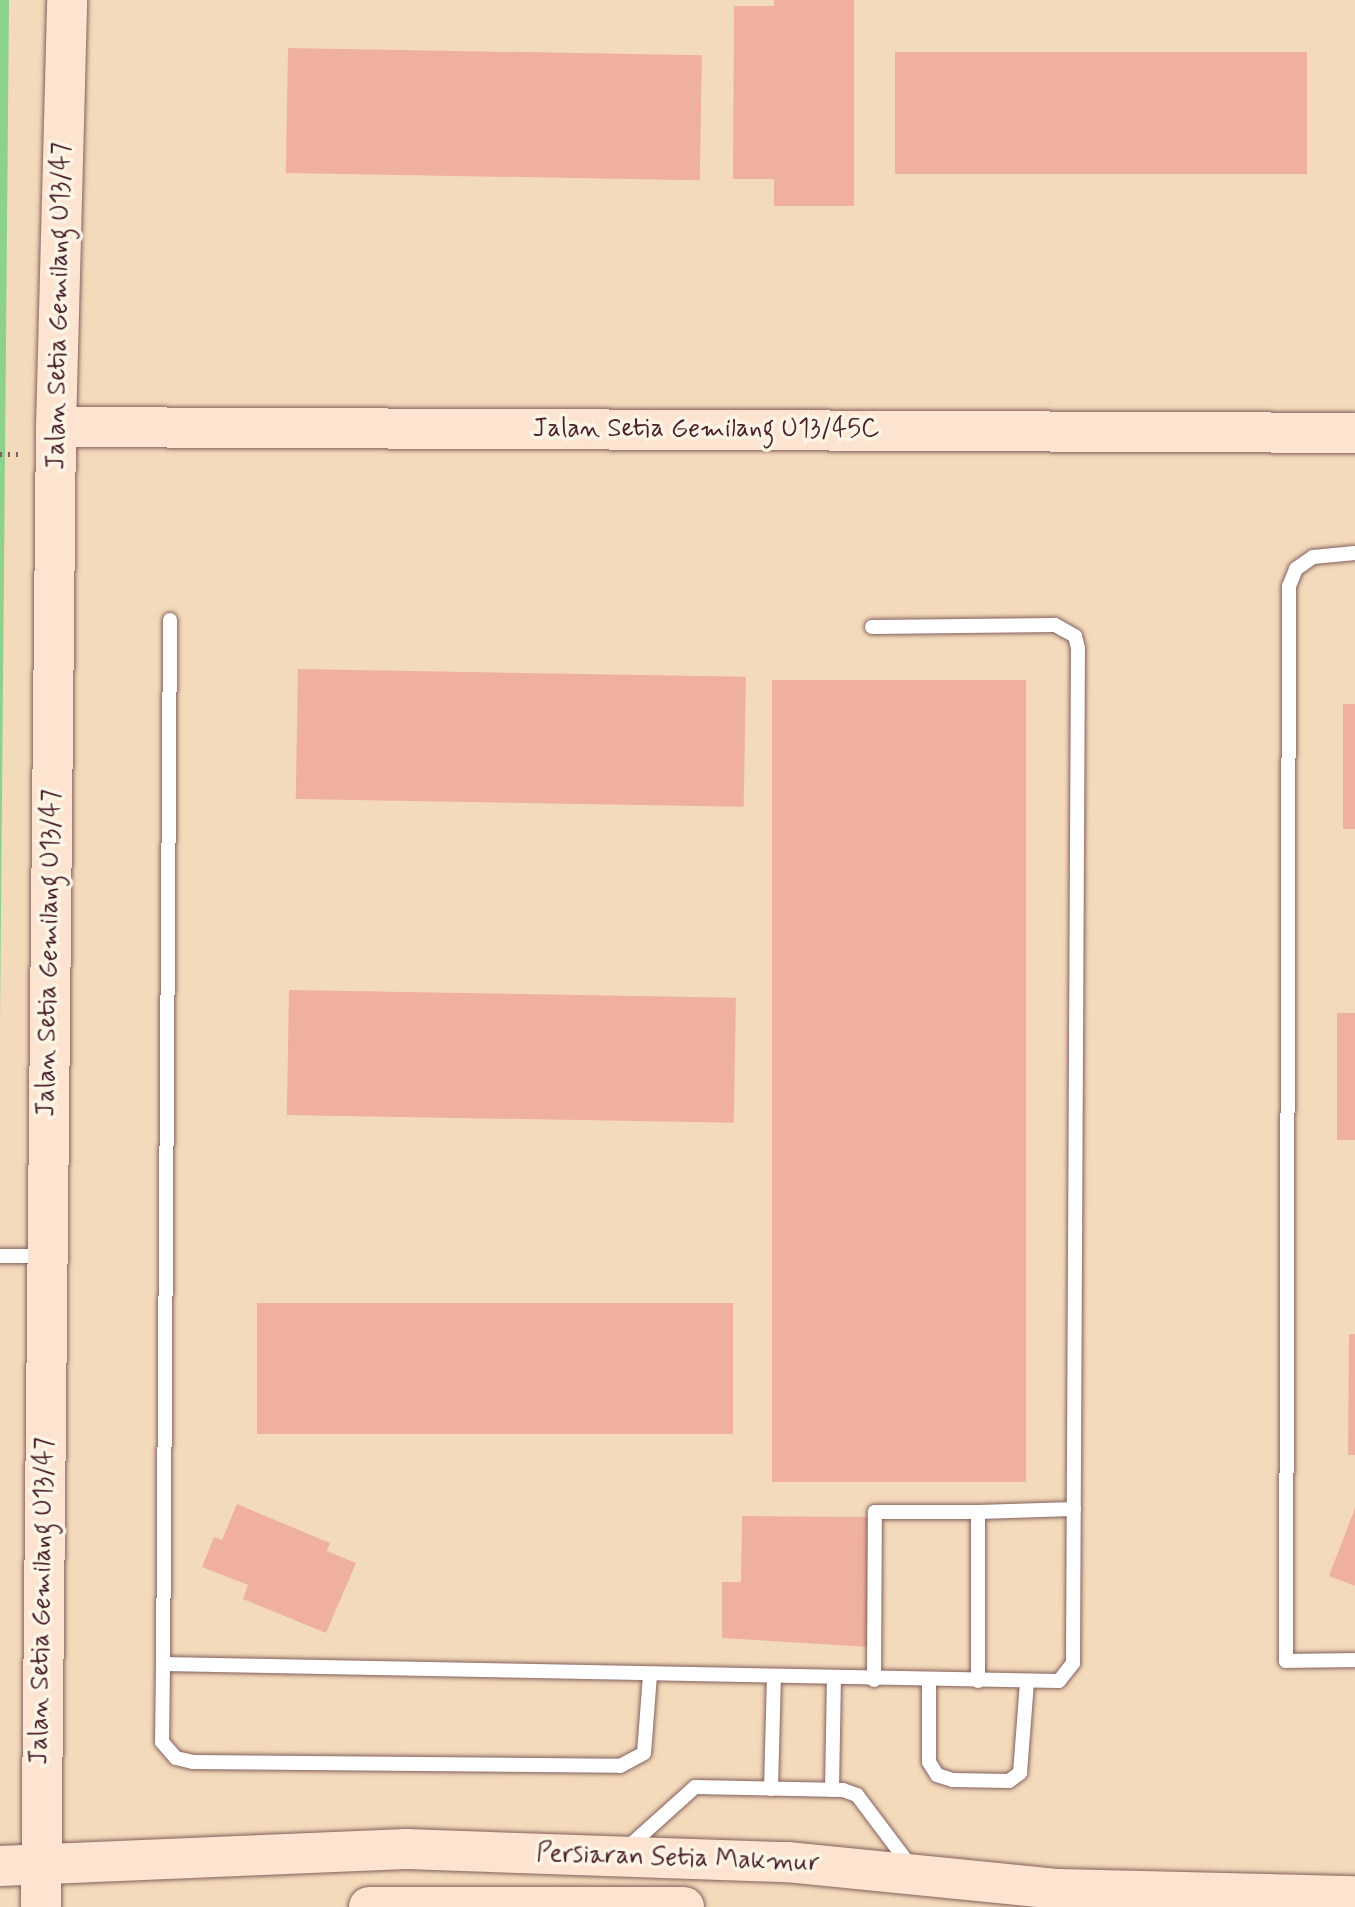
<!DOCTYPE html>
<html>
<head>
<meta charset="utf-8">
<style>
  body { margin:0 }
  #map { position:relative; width:1355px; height:1907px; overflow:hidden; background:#f3dabb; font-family:Mynerve,sans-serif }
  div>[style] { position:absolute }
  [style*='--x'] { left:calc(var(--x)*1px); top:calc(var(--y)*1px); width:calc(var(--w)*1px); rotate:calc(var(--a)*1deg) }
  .green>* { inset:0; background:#8cd28c }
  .building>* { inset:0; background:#efb19d; transform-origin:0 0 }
  .path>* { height:5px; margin-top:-2.5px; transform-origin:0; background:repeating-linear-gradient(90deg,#85605d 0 2px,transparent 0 8px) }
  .roads { filter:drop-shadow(0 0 2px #85605d) drop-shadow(0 0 2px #85605d) }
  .lane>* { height:14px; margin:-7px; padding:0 7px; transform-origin:7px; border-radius:7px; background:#fff }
  .secondary>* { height:40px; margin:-20px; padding:0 20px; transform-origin:20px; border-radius:20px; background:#fde4d1 }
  span { translate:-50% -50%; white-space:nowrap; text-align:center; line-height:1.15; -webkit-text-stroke:7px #fcf5e5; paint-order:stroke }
  .street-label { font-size:26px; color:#4a1f2b }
</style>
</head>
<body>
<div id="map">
  <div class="green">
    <i style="clip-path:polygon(0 0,9px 0,0 1025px)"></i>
  </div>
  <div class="building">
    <i style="clip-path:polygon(774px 0,854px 0,854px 206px,774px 206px,774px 179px,733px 179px,734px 6px,774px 6px)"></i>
    <i style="left:288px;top:48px;width:414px;height:125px;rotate:1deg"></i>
    <i style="left:895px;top:52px;width:412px;height:122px"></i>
    <i style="left:298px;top:669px;width:448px;height:130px;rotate:1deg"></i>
    <i style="left:772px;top:680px;width:254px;height:802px"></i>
    <i style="left:1343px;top:704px;width:12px;height:125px"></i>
    <i style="left:289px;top:990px;width:447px;height:125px;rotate:1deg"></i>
    <i style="left:1337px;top:1013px;width:18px;height:127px"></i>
    <i style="left:257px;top:1303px;width:476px;height:131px"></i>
    <i style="clip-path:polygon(1349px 1334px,1355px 1334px,1355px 1455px,1348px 1455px)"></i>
    <i style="clip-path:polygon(237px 1504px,330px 1543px,327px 1551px,356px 1563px,326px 1633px,243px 1599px,248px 1585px,202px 1567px,214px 1537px,222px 1540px)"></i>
    <i style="clip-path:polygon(1355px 1508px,1355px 1586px,1329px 1576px)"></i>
    <i style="clip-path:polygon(742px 1516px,871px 1517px,870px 1647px,722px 1638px,722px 1582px,741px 1582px)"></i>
  </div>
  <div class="path">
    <i style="--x:0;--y:454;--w:19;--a:0"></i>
  </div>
  <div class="roads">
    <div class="lane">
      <i style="--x:1355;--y:553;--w:42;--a:174.6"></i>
      <i style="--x:1313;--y:557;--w:21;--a:145"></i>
      <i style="--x:1296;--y:569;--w:18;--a:112"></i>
      <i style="--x:1289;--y:586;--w:1075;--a:90.16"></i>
      <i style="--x:1286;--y:1661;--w:69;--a:-0.8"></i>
      <i style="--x:170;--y:620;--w:1044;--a:90.38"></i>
      <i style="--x:163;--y:1664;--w:896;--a:1.09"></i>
      <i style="--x:1059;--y:1681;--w:23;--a:-52"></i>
      <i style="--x:1073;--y:1663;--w:1015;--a:-89.72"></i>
      <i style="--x:1078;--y:648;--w:12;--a:-104"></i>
      <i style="--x:1075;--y:636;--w:23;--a:-151"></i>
      <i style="--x:1055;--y:625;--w:183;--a:179.4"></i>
      <i style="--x:0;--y:1256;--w:44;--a:0"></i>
      <i style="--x:163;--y:1664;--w:78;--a:90.7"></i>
      <i style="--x:162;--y:1742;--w:21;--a:49"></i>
      <i style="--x:176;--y:1758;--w:17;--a:13"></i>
      <i style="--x:193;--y:1762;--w:427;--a:0.5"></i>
      <i style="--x:620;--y:1766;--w:27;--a:-28"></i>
      <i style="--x:644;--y:1753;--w:78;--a:-85.6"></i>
      <i style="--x:874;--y:1680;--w:168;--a:-89.7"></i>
      <i style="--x:875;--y:1512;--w:103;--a:0"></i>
      <i style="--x:929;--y:1681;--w:81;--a:90"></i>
      <i style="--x:929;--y:1762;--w:15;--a:58"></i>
      <i style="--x:937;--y:1775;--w:16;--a:18"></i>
      <i style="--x:952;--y:1780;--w:57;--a:1"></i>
      <i style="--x:1009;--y:1781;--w:14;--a:-36"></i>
      <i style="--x:1020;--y:1773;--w:91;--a:-85.6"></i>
      <i style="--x:978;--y:1681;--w:169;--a:-90"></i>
      <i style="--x:978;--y:1512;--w:96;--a:-1.8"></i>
      <i style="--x:771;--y:1789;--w:111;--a:-88.5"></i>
      <i style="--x:832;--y:1790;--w:111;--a:-89"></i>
      <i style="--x:625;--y:1850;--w:94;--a:-42"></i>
      <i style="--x:695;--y:1787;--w:148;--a:1.2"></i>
      <i style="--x:843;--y:1790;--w:15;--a:20"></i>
      <i style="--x:857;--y:1795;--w:90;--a:53.1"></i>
    </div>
    <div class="secondary">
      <i style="--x:56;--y:427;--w:1299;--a:0.26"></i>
      <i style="--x:0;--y:1866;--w:406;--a:-2.4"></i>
      <i style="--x:406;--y:1849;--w:381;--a:2"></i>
      <i style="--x:787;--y:1862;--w:273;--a:5.7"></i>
      <i style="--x:1059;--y:1889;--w:296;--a:1.4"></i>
      <i style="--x:41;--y:1907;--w:1480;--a:-89.42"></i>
      <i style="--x:56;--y:427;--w:427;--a:-88.5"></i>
      <i style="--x:369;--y:1907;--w:315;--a:0"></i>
    </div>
  </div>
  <div class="street-label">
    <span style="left:60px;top:306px;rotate:-89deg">Jalan Setia Gemilang U13/47</span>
    <span style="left:706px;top:430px">Jalan Setia Gemilang U13/45C</span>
    <span style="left:50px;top:953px;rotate:-89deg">Jalan Setia Gemilang U13/47</span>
    <span style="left:43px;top:1601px;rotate:-89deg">Jalan Setia Gemilang U13/47</span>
    <span style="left:678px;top:1859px;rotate:2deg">Persiaran Setia Makmur</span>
  </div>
</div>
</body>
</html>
